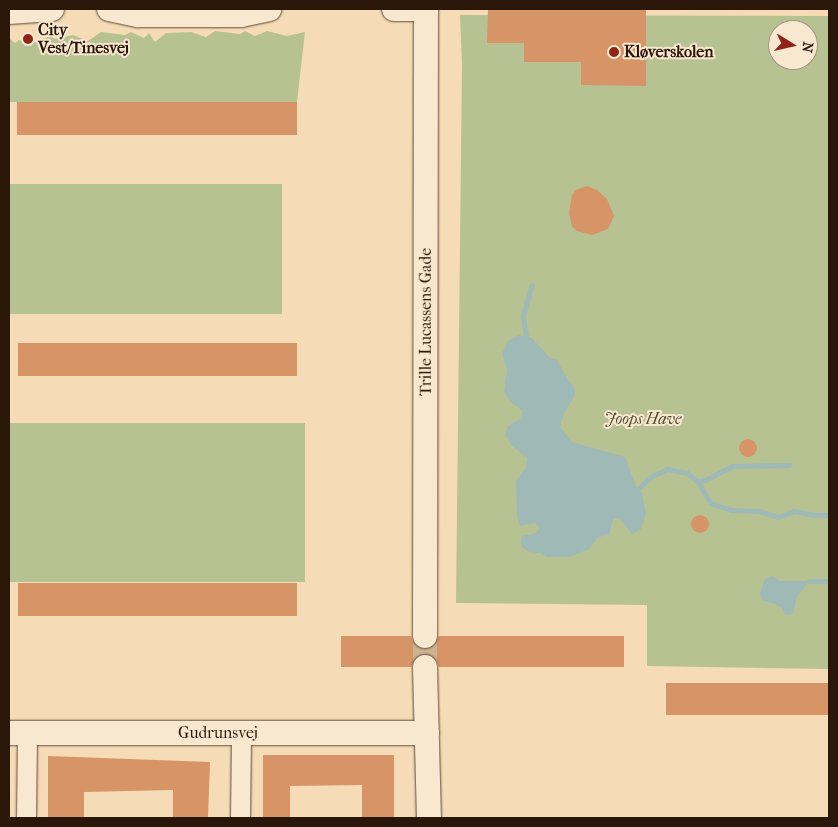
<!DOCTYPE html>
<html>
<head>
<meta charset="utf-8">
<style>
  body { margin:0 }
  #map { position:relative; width:838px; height:827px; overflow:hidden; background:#f5dcb6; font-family:"IM FELL French Canon",serif }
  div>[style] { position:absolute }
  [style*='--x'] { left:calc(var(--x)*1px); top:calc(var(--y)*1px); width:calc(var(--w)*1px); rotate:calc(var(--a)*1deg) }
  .green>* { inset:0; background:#b7c292; transform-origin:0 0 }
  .water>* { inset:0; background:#9fb9b7 }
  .stream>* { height:5px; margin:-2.5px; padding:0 2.5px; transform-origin:2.5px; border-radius:2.5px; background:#9fb9b7 }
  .building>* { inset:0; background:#d79467; transform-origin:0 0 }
  .round { border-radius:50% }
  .tertiary-tunnel>* { height:24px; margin-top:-12px; transform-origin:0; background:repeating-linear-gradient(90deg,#cdb593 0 24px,transparent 0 36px) }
  .roads { filter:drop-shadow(0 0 1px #5e4834) drop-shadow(0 0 1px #5e4834) }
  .minor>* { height:19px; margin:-9.5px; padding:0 9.5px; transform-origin:9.5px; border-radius:9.5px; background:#f8e8d0 }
  .tertiary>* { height:24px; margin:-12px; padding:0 12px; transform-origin:12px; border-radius:12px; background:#f8e8d0 }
  .dots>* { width:14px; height:14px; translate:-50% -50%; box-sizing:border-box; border:2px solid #f8e8d0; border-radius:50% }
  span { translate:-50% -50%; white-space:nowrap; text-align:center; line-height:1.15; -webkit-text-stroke:4px #f8e8d0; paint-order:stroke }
  .poi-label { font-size:16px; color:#2b1709; font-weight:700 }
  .left { translate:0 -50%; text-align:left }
  .street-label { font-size:16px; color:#2b1709 }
  .park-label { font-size:16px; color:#554a32; font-style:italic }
  .frame { position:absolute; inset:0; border:10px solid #2b1709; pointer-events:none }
  .north { position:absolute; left:768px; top:20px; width:50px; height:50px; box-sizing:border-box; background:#f8e8d0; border:1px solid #a69480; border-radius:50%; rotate:99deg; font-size:14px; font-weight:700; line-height:20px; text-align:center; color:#2b1709 }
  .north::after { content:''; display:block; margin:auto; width:18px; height:22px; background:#8f2418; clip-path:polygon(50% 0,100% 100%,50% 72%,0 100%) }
</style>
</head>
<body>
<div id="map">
  <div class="green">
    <i style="clip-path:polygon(evenodd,460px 15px,829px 16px,829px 669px,647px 666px,647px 605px,456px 603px,462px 64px,460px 15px,778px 30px,808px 30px,808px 60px,778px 60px,778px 30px)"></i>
    <i style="clip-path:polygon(215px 31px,240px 34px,245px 31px,255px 36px,267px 31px,287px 36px,305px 32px,297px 102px,9px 102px,10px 39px,15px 43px,19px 40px,31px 44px,50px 36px,55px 39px,73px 35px,88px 41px,101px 32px,125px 35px,131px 32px,144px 38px,149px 33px,155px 42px,166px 33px,191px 32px,206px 37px)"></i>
    <i style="left:282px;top:184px;width:130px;height:273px;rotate:90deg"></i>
    <i style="left:305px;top:423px;width:159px;height:296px;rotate:90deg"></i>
  </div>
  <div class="water">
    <i style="clip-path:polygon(519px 335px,532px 338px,549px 357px,557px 360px,568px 380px,574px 386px,575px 395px,564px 413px,560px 427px,572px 442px,625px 457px,636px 487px,642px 493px,646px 513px,641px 529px,632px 534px,619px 518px,613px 519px,609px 535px,598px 537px,589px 549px,569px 557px,547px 557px,540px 553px,529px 552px,521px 546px,522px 536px,536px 533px,540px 528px,535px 523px,520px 526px,517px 517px,516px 481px,526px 467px,527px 458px,512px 446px,505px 435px,508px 426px,520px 419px,523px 411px,512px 403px,504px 392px,507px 369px,502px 354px,508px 341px)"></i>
    <i style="clip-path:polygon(772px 576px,780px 581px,809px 581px,797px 597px,793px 614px,785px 615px,782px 608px,773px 603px,763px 601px,760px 594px,764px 580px)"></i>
  </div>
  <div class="stream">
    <i style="--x:526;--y:336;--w:20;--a:-99"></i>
    <i style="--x:523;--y:316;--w:32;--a:-74"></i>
    <i style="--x:696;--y:481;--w:9;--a:-6"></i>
    <i style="--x:705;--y:480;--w:31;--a:-27"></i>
    <i style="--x:733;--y:466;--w:56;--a:-1"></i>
    <i style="--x:638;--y:489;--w:17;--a:-45"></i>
    <i style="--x:650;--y:477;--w:19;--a:-25"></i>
    <i style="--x:667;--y:469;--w:20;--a:11"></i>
    <i style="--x:687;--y:473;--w:14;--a:39"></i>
    <i style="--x:698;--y:482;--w:24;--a:60"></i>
    <i style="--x:710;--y:503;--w:22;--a:18"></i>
    <i style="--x:731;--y:510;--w:28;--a:2"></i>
    <i style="--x:759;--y:511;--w:20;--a:18"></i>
    <i style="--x:778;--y:517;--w:17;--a:-21"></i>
    <i style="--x:794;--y:511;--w:20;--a:11"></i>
    <i style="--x:814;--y:515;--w:15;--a:0"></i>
    <i style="--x:809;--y:581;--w:20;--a:0"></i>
  </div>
  <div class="building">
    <i style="clip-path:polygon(488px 9px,646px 10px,646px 86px,581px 85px,581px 62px,524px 62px,524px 43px,487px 43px)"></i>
    <i style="left:17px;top:102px;width:280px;height:33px"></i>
    <i style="clip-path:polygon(587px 186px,597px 190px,607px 199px,614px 216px,608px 229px,592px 235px,577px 231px,572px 226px,569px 213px,572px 195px,575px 190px)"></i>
    <i style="left:18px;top:343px;width:279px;height:33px"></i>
    <i class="round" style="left:739px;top:439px;width:18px;height:18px"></i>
    <i class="round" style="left:691px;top:515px;width:18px;height:18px"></i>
    <i style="left:18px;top:583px;width:279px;height:33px"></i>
    <i style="clip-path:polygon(341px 636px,411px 636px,413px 643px,424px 650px,432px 648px,439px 636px,624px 636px,624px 667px,439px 667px,436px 659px,425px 653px,417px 656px,411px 667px,341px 667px)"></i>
    <i style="left:666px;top:683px;width:163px;height:32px"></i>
    <i style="clip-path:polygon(263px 755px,394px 755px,394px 818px,362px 818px,362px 785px,290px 786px,290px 818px,263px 818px)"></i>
    <i style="clip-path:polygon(48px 756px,210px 762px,208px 818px,173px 818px,173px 790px,84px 792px,84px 818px,48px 818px)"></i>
  </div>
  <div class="tertiary-tunnel">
    <i style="--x:425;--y:636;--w:31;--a:90"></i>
  </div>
  <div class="roads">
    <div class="minor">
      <i style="--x:26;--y:818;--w:84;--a:-89.3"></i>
      <i style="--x:240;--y:818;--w:85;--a:-89.3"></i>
    </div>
    <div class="tertiary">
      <i style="--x:109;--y:9;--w:30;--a:12"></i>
      <i style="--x:138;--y:15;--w:103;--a:0"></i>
      <i style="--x:241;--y:15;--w:29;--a:-12"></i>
      <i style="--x:394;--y:9;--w:32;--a:0"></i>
      <i style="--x:9;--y:12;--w:43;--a:-4"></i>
      <i style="--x:425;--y:636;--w:627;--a:-89.91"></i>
      <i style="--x:425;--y:667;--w:151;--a:88.5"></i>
      <i style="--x:9;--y:733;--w:418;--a:0"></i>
    </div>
  </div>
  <div class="dots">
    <i style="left:28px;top:39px;background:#8f2418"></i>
    <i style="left:614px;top:52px;background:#8f2418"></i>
  </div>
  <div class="poi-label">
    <span class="left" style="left:38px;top:39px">City<br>Vest/Tinesvej</span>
    <span class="left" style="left:624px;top:52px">Kløverskolen</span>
  </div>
  <div class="street-label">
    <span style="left:426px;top:322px;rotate:-90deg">Trille Lucassens Gade</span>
    <span style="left:218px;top:733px">Gudrunsvej</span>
  </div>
  <div class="park-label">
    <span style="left:643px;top:419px">Joops Have</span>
  </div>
  <div class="frame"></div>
  <div class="north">N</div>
</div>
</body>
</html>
